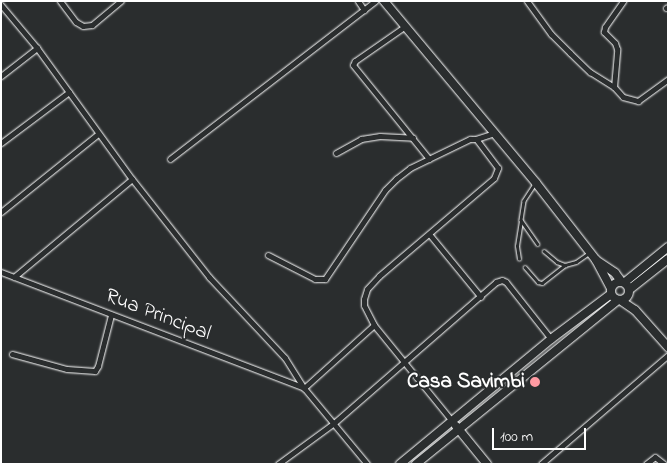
<!DOCTYPE html>
<html>
<head>
<meta charset="utf-8">
<style>
  body { margin:0 }
  #map { position:relative; width:669px; height:465px; overflow:hidden; background:#2a2d2e; font-family:"Indie Flower",sans-serif }
  div>[style] { position:absolute }
  [style*='--x'] { left:calc(var(--x)*1px); top:calc(var(--y)*1px); width:calc(var(--w)*1px); rotate:calc(var(--a)*1deg) }
  .roads { filter:drop-shadow(0 0 1px #fff) drop-shadow(0 0 1px #fff) }
  .lane>* { height:2.5px; margin:-1.25px; padding:0 1.25px; transform-origin:1.25px; border-radius:1.25px; background:#2a2d2e }
  .street>* { height:5px; margin:-2.5px; padding:0 2.5px; transform-origin:2.5px; border-radius:2.5px; background:#2a2d2e }
  .secondary>* { height:8px; margin:-4px; padding:0 4px; transform-origin:4px; border-radius:4px; background:#2a2d2e }
  .secondary>.ring { margin:-4px; padding:0; box-sizing:content-box; background:none; border:8px solid #2a2d2e; border-radius:50% }
  .dots>* { width:14px; height:14px; translate:-50% -50%; box-sizing:border-box; border:2px solid #2a2d2e; border-radius:50% }
  span { translate:-50% -50%; white-space:nowrap; text-align:center; line-height:1.15; -webkit-text-stroke:4px #2a2d2e; paint-order:stroke }
  .street-label { font-size:21px; color:#fff }
  .poi-label { font-size:21px; color:#fff; font-weight:700 }
  .right { translate:-100% -50%; text-align:right }
  .frame { position:absolute; inset:0; border:2px solid #fff; pointer-events:none }
  .scale { position:absolute; left:492px; top:428px; width:94px; height:22px; box-sizing:border-box; border:2px solid #fff; border-top:0; padding-left:6px; font-size:15px; line-height:18px; white-space:nowrap; color:#fff; -webkit-text-stroke:4px #2a2d2e; paint-order:stroke }
</style>
</head>
<body>
<div id="map">
  <div class="roads">
    <div class="lane">
      <i style="--x:535;--y:184;--w:20;--a:123"></i>
      <i style="--x:524;--y:201;--w:19;--a:99"></i>
      <i style="--x:521;--y:220;--w:29;--a:55"></i>
      <i style="--x:544;--y:251;--w:17;--a:40"></i>
      <i style="--x:557;--y:262;--w:9;--a:21"></i>
      <i style="--x:565;--y:265;--w:11;--a:-15"></i>
      <i style="--x:576;--y:262;--w:16;--a:-35"></i>
      <i style="--x:519;--y:259;--w:13;--a:-99"></i>
      <i style="--x:517;--y:246;--w:25;--a:-81"></i>
      <i style="--x:525;--y:267;--w:20;--a:49"></i>
      <i style="--x:538;--y:282;--w:4;--a:14"></i>
      <i style="--x:542;--y:283;--w:29;--a:-38"></i>
    </div>
    <div class="street">
      <i style="--x:60;--y:1;--w:26;--a:53"></i>
      <i style="--x:76;--y:22;--w:8;--a:30"></i>
      <i style="--x:83;--y:26;--w:9;--a:-6"></i>
      <i style="--x:92;--y:25;--w:38;--a:-40"></i>
      <i style="--x:358;--y:1;--w:11;--a:56"></i>
      <i style="--x:527;--y:1;--w:41;--a:54"></i>
      <i style="--x:551;--y:34;--w:27;--a:45"></i>
      <i style="--x:570;--y:53;--w:28;--a:44"></i>
      <i style="--x:590;--y:72;--w:28;--a:32"></i>
      <i style="--x:614;--y:87;--w:13;--a:48"></i>
      <i style="--x:623;--y:97;--w:16;--a:15"></i>
      <i style="--x:638;--y:101;--w:37;--a:-36"></i>
      <i style="--x:1;--y:5;--w:56;--a:50.1"></i>
      <i style="--x:37;--y:48;--w:162;--a:54.1"></i>
      <i style="--x:132;--y:179;--w:125;--a:51.8"></i>
      <i style="--x:209;--y:277;--w:111;--a:46.8"></i>
      <i style="--x:285;--y:358;--w:36;--a:58"></i>
      <i style="--x:304;--y:388;--w:99;--a:50.3"></i>
      <i style="--x:666;--y:8;--w:2;--a:-27"></i>
      <i style="--x:404;--y:27;--w:60;--a:145.2"></i>
      <i style="--x:355;--y:61;--w:4;--a:117"></i>
      <i style="--x:353;--y:65;--w:121;--a:51"></i>
      <i style="--x:1;--y:76;--w:46;--a:-37.9"></i>
      <i style="--x:614;--y:87;--w:38;--a:-85"></i>
      <i style="--x:617;--y:49;--w:6;--a:-108"></i>
      <i style="--x:615;--y:43;--w:16;--a:-135"></i>
      <i style="--x:604;--y:32;--w:5;--a:-79"></i>
      <i style="--x:605;--y:27;--w:32;--a:-55"></i>
      <i style="--x:1;--y:143;--w:85;--a:-36.9"></i>
      <i style="--x:336;--y:153;--w:29;--a:-29"></i>
      <i style="--x:361;--y:139;--w:19;--a:-9"></i>
      <i style="--x:380;--y:136;--w:33;--a:3"></i>
      <i style="--x:170;--y:159;--w:259;--a:-37.6"></i>
      <i style="--x:1;--y:212;--w:124;--a:-38.8"></i>
      <i style="--x:430;--y:235;--w:80;--a:50.6"></i>
      <i style="--x:268;--y:255;--w:53;--a:27.1"></i>
      <i style="--x:315;--y:279;--w:10;--a:0"></i>
      <i style="--x:325;--y:279;--w:107;--a:-56"></i>
      <i style="--x:385;--y:190;--w:16;--a:-45"></i>
      <i style="--x:396;--y:179;--w:18;--a:-38"></i>
      <i style="--x:410;--y:168;--w:67;--a:-25.8"></i>
      <i style="--x:470;--y:139;--w:6;--a:0"></i>
      <i style="--x:1;--y:272;--w:324;--a:20.9"></i>
      <i style="--x:304;--y:388;--w:94;--a:-42"></i>
      <i style="--x:14;--y:277;--w:153;--a:-39.7"></i>
      <i style="--x:12;--y:354;--w:57;--a:15.3"></i>
      <i style="--x:67;--y:369;--w:28;--a:4"></i>
      <i style="--x:95;--y:371;--w:6;--a:-59"></i>
      <i style="--x:98;--y:366;--w:53;--a:-75.7"></i>
      <i style="--x:452;--y:421;--w:124;--a:-129.1"></i>
      <i style="--x:374;--y:325;--w:22;--a:-117"></i>
      <i style="--x:364;--y:305;--w:6;--a:-90"></i>
      <i style="--x:364;--y:299;--w:10;--a:-73"></i>
      <i style="--x:367;--y:289;--w:18;--a:-47"></i>
      <i style="--x:379;--y:276;--w:151;--a:-40.4"></i>
      <i style="--x:494;--y:178;--w:11;--a:-68"></i>
      <i style="--x:498;--y:168;--w:36;--a:-127"></i>
      <i style="--x:476;--y:139;--w:19;--a:-18"></i>
      <i style="--x:278;--y:464;--w:69;--a:-36.2"></i>
      <i style="--x:334;--y:423;--w:215;--a:-41"></i>
      <i style="--x:496;--y:282;--w:6;--a:-18"></i>
      <i style="--x:502;--y:280;--w:4;--a:27"></i>
      <i style="--x:506;--y:282;--w:73;--a:51.7"></i>
      <i style="--x:541;--y:464;--w:167;--a:-40.6"></i>
      <i style="--x:646;--y:464;--w:11;--a:-38"></i>
      <i style="--x:655;--y:457;--w:11;--a:38"></i>
    </div>
    <div class="secondary">
      <i style="--x:384;--y:1;--w:237;--a:50.1"></i>
      <i style="--x:536;--y:183;--w:98;--a:52.1"></i>
      <i style="--x:596;--y:260;--w:32;--a:62"></i>
      <i style="--x:596;--y:260;--w:23;--a:34"></i>
      <i style="--x:615;--y:273;--w:10;--a:53"></i>
      <i class="ring" style="left:611px;top:282px;width:10px;height:10px"></i>
      <i style="--x:625;--y:282;--w:55;--a:-39.1"></i>
      <i style="--x:630;--y:289;--w:48;--a:-38.3"></i>
      <i style="--x:620;--y:300;--w:18;--a:34"></i>
      <i style="--x:635;--y:310;--w:50;--a:48.3"></i>
      <i style="--x:456;--y:426;--w:49;--a:50.8"></i>
      <i style="--x:400;--y:464;--w:196;--a:-39.6"></i>
      <i style="--x:551;--y:339;--w:75;--a:-36.9"></i>
      <i style="--x:416;--y:464;--w:260;--a:-39.1"></i>
    </div>
  </div>
  <div class="dots">
    <i style="left:535px;top:382px;background:#ff9aa2"></i>
  </div>
  <div class="street-label">
    <span style="left:158px;top:315px;rotate:21deg">Rua Principal</span>
  </div>
  <div class="poi-label">
    <span class="right" style="left:525px;top:382px">Casa Savimbi</span>
  </div>
  <div class="frame"></div>
  <div class="scale">100 m</div>
</div>
</body>
</html>
